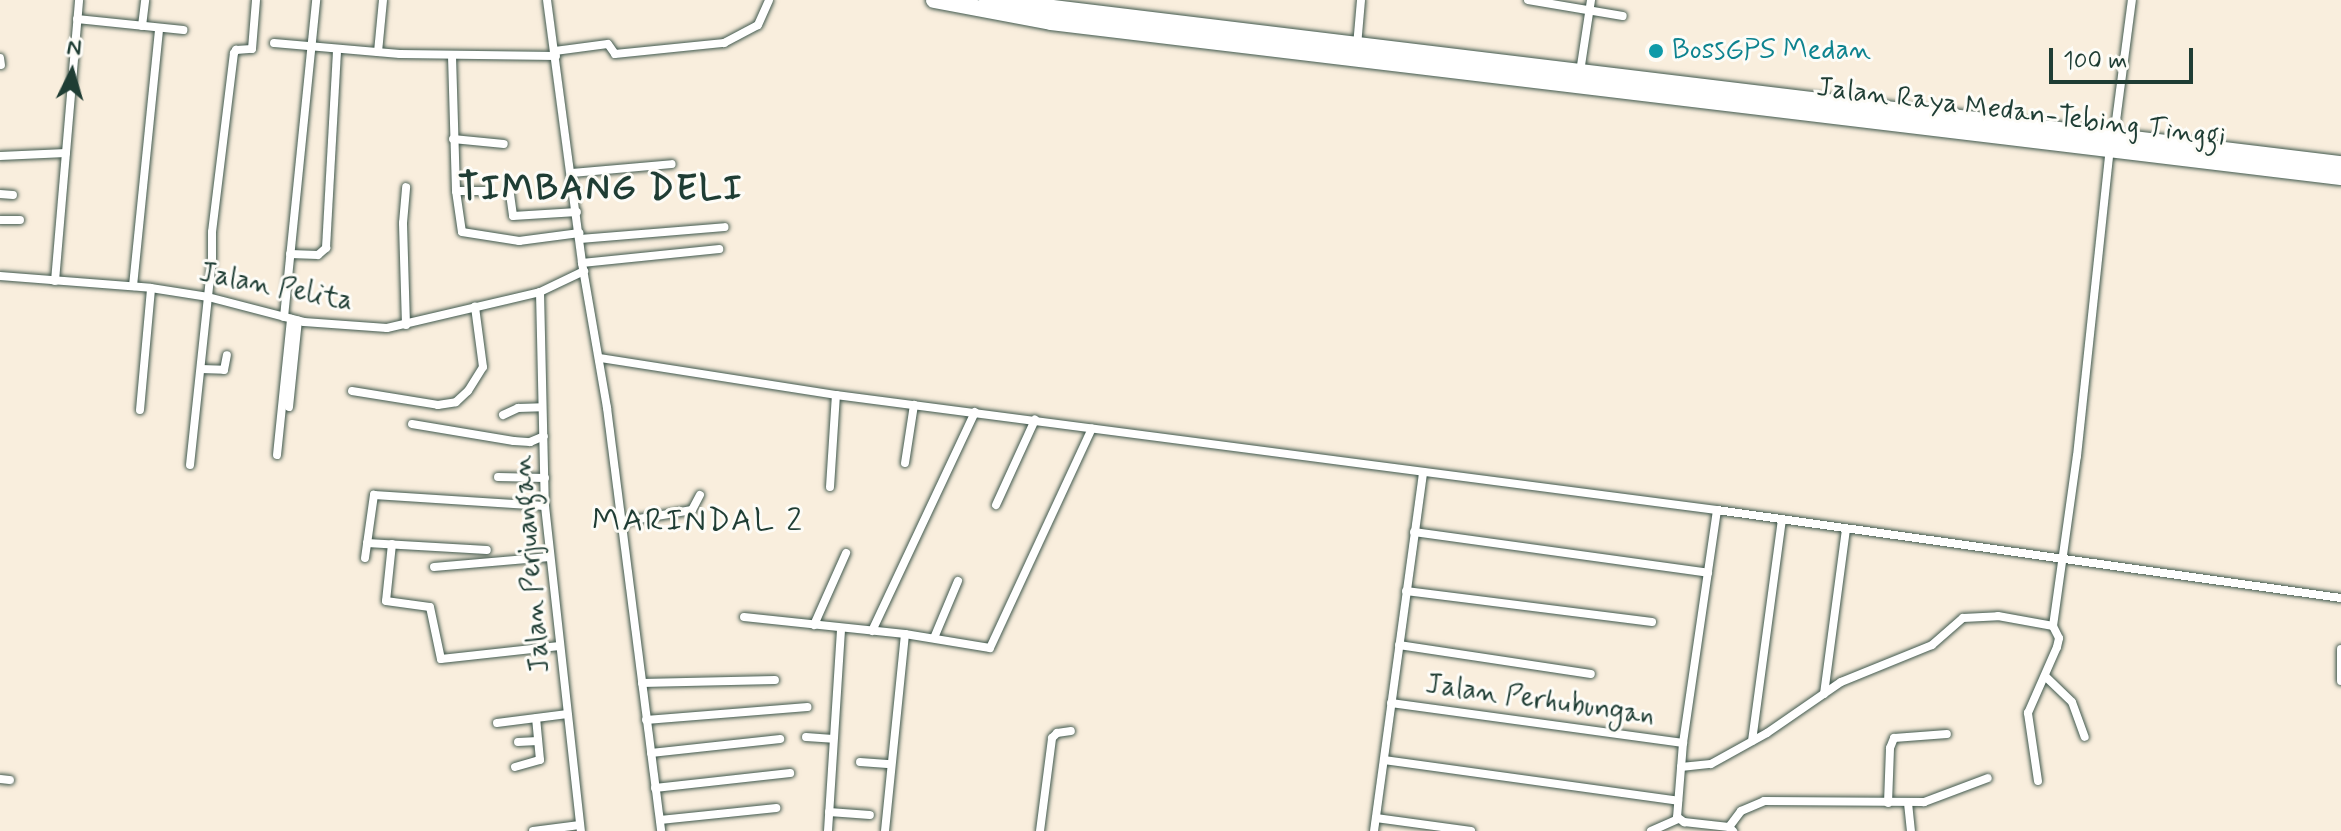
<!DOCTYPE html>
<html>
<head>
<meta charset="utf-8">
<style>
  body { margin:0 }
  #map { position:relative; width:2341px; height:831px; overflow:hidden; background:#f9eedd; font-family:Mynerve,sans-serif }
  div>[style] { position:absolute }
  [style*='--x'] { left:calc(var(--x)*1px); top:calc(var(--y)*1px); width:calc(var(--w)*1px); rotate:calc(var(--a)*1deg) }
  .roads { filter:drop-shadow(0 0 2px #40584d) drop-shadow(0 0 2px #40584d) }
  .street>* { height:8px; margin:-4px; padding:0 4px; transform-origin:4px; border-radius:4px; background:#fff }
  .highway>* { height:16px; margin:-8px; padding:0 8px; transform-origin:8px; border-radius:8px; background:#fff }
  .dots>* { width:22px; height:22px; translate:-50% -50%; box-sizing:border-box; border:4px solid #fdfcf7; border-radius:50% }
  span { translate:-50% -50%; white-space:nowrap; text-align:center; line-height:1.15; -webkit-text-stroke:6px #fdfcf7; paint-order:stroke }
  .culture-label { font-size:28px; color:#0d838f }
  .left { translate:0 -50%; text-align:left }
  .street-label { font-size:28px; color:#1f3d34 }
  .quarter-label { font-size:32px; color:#1f3d34; letter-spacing:2px }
  .district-label { font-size:36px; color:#1f3d34; font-weight:700; letter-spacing:2px }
  .north { position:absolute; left:32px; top:32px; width:80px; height:80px; -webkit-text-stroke:6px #fdfcf7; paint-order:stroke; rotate:5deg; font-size:22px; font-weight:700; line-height:32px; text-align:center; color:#1f3d34 }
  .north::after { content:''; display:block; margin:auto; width:28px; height:36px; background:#1f3d34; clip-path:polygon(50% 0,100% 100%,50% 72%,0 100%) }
  .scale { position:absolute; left:2049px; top:48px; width:144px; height:36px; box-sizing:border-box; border:4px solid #1f3d34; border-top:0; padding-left:10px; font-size:24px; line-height:28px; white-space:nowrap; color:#1f3d34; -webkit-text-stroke:6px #fdfcf7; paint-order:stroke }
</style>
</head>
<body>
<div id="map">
  <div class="roads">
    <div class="street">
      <i style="--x:547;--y:0;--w:265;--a:82.4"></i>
      <i style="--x:582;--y:263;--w:147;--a:80.2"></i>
      <i style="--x:607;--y:408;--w:426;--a:82.7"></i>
      <i style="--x:1528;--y:0;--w:96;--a:9.6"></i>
      <i style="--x:77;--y:19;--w:107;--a:5.9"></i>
      <i style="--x:142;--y:26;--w:26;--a:-83"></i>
      <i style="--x:274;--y:43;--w:126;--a:5"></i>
      <i style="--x:400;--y:54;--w:156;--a:0.7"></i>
      <i style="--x:1357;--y:46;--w:46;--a:-85"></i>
      <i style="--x:555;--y:51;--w:53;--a:-7.5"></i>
      <i style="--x:608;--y:44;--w:12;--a:55"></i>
      <i style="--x:615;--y:54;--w:110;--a:-5.8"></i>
      <i style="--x:724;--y:43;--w:38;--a:-28"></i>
      <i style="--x:758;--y:25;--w:27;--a:-66"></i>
      <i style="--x:378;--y:52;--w:52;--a:-84.5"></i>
      <i style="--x:452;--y:56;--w:135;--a:88.3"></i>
      <i style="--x:456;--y:191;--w:41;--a:81.7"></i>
      <i style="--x:462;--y:232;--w:58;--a:9"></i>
      <i style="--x:519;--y:241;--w:61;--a:-7.6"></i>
      <i style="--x:0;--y:58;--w:7;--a:82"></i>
      <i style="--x:1580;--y:72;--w:73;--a:-81.3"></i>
      <i style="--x:2114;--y:136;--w:137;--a:-82.5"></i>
      <i style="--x:453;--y:139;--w:51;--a:5.6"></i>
      <i style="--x:0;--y:156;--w:66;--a:-2.6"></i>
      <i style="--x:572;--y:173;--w:100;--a:-5.1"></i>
      <i style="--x:509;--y:187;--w:29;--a:82"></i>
      <i style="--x:513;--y:216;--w:64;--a:-3.6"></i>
      <i style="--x:456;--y:191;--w:29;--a:0"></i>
      <i style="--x:0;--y:194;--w:13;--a:4"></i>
      <i style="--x:0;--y:220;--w:20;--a:0"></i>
      <i style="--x:580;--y:239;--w:145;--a:-4.7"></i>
      <i style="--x:290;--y:254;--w:28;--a:2"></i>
      <i style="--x:318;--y:255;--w:11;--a:-41"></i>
      <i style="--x:326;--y:248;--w:197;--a:-86.8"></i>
      <i style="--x:582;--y:263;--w:138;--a:-5.8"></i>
      <i style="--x:0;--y:276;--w:151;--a:4.5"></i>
      <i style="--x:151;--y:288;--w:58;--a:9"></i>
      <i style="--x:208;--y:297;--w:99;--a:14.6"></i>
      <i style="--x:304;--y:322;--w:83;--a:4.1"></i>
      <i style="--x:387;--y:328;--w:157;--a:-13.2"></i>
      <i style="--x:540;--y:292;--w:49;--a:-25.5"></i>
      <i style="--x:55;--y:281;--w:282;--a:-85.1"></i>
      <i style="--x:133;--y:286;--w:258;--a:-84.2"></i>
      <i style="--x:540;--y:292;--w:214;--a:88.7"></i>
      <i style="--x:545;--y:506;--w:327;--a:83.7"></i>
      <i style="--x:284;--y:317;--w:319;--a:-84.2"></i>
      <i style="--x:406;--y:325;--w:102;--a:-91.7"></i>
      <i style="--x:403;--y:223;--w:36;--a:-85"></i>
      <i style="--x:600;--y:358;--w:239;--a:8.9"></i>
      <i style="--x:836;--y:395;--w:888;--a:7.44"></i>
      <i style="--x:1717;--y:510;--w:630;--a:8.03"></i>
      <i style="--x:201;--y:369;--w:23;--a:2"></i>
      <i style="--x:224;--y:370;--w:15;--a:-79"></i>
      <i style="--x:352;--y:391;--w:87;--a:9.2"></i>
      <i style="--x:438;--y:405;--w:18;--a:-9"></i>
      <i style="--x:456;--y:402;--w:16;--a:-43"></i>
      <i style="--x:468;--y:391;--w:28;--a:-58"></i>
      <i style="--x:483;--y:367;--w:61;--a:-97.6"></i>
      <i style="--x:289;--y:407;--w:87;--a:-84.1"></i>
      <i style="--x:140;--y:410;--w:122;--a:-84.8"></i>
      <i style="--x:503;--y:415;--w:17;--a:-25"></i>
      <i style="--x:518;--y:408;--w:24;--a:-2"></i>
      <i style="--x:412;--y:424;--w:103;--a:9.5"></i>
      <i style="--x:514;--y:441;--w:16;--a:4"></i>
      <i style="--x:530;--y:442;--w:15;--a:-23"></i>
      <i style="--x:277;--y:455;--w:137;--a:-84.1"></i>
      <i style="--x:905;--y:463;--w:59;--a:-81.2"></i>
      <i style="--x:190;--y:465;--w:207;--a:-83.9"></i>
      <i style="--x:212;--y:259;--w:27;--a:-90"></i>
      <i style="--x:212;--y:232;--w:180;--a:-83"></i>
      <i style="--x:234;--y:53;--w:4;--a:-56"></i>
      <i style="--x:236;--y:50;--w:16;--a:-4"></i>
      <i style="--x:252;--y:49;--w:49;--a:-85.3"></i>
      <i style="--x:498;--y:477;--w:47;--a:1.2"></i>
      <i style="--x:830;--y:487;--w:92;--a:-86.3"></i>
      <i style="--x:996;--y:505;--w:94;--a:-65.4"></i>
      <i style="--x:1717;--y:510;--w:235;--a:98.3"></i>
      <i style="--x:1683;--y:743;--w:74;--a:94.6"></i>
      <i style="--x:1677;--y:817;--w:9;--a:36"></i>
      <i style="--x:1684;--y:822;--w:45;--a:6.3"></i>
      <i style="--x:1729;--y:827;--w:6;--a:45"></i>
      <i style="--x:621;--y:522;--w:72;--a:-9.6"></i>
      <i style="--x:692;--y:510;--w:17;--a:-62"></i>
      <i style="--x:1414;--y:532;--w:297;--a:7.9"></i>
      <i style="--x:367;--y:543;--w:120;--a:3.3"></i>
      <i style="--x:392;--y:544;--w:57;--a:96"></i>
      <i style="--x:386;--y:601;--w:44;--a:7.8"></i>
      <i style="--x:430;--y:607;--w:53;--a:78.1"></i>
      <i style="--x:441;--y:659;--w:119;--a:-6.3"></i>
      <i style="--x:365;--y:558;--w:64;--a:-81.9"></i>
      <i style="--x:374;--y:495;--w:171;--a:3.7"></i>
      <i style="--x:434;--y:567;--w:116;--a:-4.9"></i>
      <i style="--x:1406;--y:591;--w:248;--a:7.2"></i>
      <i style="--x:744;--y:617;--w:162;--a:6"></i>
      <i style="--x:905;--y:634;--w:86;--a:9.4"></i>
      <i style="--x:990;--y:648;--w:242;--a:-65.1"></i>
      <i style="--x:814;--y:625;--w:79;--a:-66"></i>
      <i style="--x:872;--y:631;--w:242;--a:-64.8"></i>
      <i style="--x:934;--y:638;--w:62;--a:-67.2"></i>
      <i style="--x:1399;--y:645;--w:194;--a:8.6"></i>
      <i style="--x:2341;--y:649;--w:32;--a:90"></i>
      <i style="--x:2045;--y:676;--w:37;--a:44"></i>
      <i style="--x:2072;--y:702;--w:37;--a:70"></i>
      <i style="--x:642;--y:683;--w:133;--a:-1.3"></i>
      <i style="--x:1824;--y:694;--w:166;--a:-82.4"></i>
      <i style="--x:1391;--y:703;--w:295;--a:7.8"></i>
      <i style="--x:646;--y:720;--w:162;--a:-4.6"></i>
      <i style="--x:497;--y:723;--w:71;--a:-7.3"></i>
      <i style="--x:806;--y:737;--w:27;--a:4"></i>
      <i style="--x:1752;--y:741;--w:224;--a:-82.3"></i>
      <i style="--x:518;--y:742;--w:20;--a:-3"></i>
      <i style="--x:651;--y:753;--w:130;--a:-6.2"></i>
      <i style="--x:1384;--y:760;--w:297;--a:7.9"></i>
      <i style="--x:860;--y:762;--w:31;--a:4"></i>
      <i style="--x:515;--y:767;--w:26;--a:-16"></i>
      <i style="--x:540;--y:760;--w:42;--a:-95.4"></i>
      <i style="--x:1681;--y:767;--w:30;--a:-6"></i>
      <i style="--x:1711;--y:764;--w:64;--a:-29"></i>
      <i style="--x:1767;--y:733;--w:90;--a:-34.6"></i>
      <i style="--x:1841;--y:682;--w:98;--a:-22.1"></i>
      <i style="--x:1932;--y:645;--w:41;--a:-41.1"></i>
      <i style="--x:1963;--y:618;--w:35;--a:-3"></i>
      <i style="--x:1998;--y:616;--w:56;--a:10.3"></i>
      <i style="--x:2053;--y:626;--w:172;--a:-82"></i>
      <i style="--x:2077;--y:456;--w:309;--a:-83.9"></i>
      <i style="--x:0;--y:779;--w:10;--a:6"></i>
      <i style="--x:2038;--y:781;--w:69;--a:-98.4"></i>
      <i style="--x:2028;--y:713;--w:72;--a:-66.3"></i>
      <i style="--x:2057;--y:647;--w:9;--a:-77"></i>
      <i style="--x:2059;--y:638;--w:13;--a:-117"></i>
      <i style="--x:655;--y:788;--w:136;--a:-6.3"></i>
      <i style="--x:1888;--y:803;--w:55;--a:-87.9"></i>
      <i style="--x:1890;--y:748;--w:11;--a:-68"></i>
      <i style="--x:1894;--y:738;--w:53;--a:-4.3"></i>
      <i style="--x:1908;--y:803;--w:28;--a:84"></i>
      <i style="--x:829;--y:812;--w:41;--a:4.2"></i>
      <i style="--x:1376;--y:818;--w:96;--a:7.8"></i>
      <i style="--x:660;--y:820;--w:117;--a:-5.9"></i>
      <i style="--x:1729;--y:827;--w:20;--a:-53"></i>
      <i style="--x:1741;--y:811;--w:25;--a:-23"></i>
      <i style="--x:1764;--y:801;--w:160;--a:0.4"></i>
      <i style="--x:1924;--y:802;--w:68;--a:-20.6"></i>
      <i style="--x:533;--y:831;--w:47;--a:-7.3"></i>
      <i style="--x:828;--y:831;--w:203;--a:-86.3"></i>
      <i style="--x:885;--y:831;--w:198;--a:-84.2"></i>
      <i style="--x:1040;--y:831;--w:94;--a:-82.6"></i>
      <i style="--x:1052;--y:738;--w:7;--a:-45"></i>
      <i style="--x:1057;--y:733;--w:14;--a:-8"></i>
      <i style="--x:1374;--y:831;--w:362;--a:-82.2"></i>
      <i style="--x:1651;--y:831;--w:30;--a:-24"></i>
    </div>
    <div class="highway">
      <i style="--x:934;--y:0;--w:119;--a:10.6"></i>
      <i style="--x:1051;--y:22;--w:1299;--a:6.85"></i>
      <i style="--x:987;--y:0;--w:1364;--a:6.91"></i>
    </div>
  </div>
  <div class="dots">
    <i style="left:1656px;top:51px;background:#0f9aa8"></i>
  </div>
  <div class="culture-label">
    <span class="left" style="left:1672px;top:51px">BossGPS Medan</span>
  </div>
  <div class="street-label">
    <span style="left:2021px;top:113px;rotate:7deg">Jalan Raya Medan-Tebing Tinggi</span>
    <span style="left:276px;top:288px;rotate:11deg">Jalan Pelita</span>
    <span style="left:532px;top:564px;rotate:-95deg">Jalan Perjuangan</span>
    <span style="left:1540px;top:701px;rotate:8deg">Jalan Perhubungan</span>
  </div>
  <div class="quarter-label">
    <span style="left:698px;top:521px">MARINDAL 2</span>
  </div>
  <div class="district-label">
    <span style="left:601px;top:190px">TIMBANG DELI</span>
  </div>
  <div class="north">N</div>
  <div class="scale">100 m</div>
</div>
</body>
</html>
